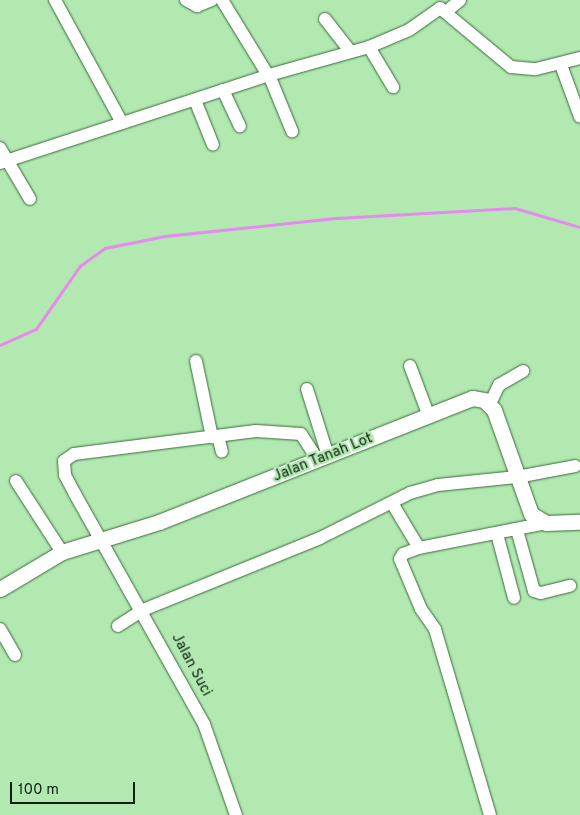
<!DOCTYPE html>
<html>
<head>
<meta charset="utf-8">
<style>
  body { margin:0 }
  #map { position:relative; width:580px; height:815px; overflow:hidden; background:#b2e9b1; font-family:Overpass,sans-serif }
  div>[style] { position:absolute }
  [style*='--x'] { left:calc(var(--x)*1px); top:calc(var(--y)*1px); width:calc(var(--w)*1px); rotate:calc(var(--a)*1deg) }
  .stream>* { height:2.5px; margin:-1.25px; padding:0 1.25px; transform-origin:1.25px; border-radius:1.25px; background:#e68aed }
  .roads { filter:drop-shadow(0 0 1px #396b3a) drop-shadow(0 0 1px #396b3a) }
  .minor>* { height:12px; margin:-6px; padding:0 6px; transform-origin:6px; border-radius:6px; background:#fff }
  .major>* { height:15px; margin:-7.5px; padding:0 7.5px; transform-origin:7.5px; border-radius:7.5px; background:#fff }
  span { translate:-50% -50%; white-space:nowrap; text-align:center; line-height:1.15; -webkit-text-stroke:4.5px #b2e9b1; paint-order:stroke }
  .street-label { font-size:15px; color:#0e230f }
  .scale { position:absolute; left:10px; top:782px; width:125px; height:22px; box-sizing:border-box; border:2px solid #0e230f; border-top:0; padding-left:6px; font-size:15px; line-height:18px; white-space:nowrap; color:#0e230f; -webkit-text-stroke:4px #b2e9b1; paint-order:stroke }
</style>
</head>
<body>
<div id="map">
  <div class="stream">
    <i style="--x:0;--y:345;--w:39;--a:-24"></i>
    <i style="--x:36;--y:329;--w:77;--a:-55.1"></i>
    <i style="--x:80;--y:266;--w:31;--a:-36"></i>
    <i style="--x:105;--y:248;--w:61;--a:-11.3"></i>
    <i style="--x:165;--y:236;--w:173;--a:-6"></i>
    <i style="--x:337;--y:218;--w:178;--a:-3.2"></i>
    <i style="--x:515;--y:208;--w:68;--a:16.3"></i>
  </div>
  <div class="roads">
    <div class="minor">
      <i style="--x:55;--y:0;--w:140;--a:61.4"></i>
      <i style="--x:186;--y:0;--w:13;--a:29"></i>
      <i style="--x:197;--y:6;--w:16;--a:-22"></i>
      <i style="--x:222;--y:0;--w:88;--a:58.5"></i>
      <i style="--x:447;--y:11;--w:17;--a:-40"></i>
      <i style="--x:325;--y:19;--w:41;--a:52"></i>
      <i style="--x:369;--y:47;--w:47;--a:59"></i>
      <i style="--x:561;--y:65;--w:55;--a:69.9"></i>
      <i style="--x:269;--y:75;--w:61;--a:67.7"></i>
      <i style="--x:223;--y:90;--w:40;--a:65"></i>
      <i style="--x:195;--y:100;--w:48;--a:68.2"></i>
      <i style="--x:0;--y:148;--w:59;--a:59.5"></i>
      <i style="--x:0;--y:163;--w:283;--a:-18.1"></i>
      <i style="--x:269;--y:75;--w:104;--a:-15.6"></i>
      <i style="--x:369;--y:47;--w:43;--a:-23"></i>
      <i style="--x:409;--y:30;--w:38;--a:-35"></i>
      <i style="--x:440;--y:8;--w:92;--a:39.7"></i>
      <i style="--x:511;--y:67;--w:25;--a:5"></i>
      <i style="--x:536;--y:69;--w:45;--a:-14"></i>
      <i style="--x:196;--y:361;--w:78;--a:78.1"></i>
      <i style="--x:410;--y:366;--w:51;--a:69.4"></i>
      <i style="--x:307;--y:389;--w:70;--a:72.6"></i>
      <i style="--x:490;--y:404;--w:21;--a:-65"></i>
      <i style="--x:499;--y:385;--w:28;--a:-30"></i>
      <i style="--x:218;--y:436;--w:16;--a:76"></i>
      <i style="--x:16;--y:481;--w:85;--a:57.1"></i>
      <i style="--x:392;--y:503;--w:52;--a:59"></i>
      <i style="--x:517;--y:530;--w:63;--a:74.4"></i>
      <i style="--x:534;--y:591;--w:7;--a:16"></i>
      <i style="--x:541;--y:593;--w:30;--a:-14"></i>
      <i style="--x:497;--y:534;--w:66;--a:75.1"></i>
      <i style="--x:118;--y:626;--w:30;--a:-33"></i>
      <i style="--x:143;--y:610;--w:191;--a:-22.1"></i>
      <i style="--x:320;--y:538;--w:101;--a:-26.6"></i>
      <i style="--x:410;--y:493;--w:29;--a:-16"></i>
      <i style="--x:438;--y:485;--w:79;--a:-5.8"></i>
      <i style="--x:517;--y:477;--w:59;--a:-10.7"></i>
      <i style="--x:0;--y:629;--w:30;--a:60"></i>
      <i style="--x:236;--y:815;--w:96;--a:-109.4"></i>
      <i style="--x:204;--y:724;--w:264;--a:-119.3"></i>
      <i style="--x:75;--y:494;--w:21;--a:-118"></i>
      <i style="--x:65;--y:475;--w:14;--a:-94"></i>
      <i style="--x:64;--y:461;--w:12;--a:-35"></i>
      <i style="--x:74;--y:454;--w:183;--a:-7.2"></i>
      <i style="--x:256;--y:431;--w:45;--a:3.8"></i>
      <i style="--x:301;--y:434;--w:31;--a:57"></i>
      <i style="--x:490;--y:815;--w:194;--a:-106.5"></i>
      <i style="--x:435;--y:629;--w:24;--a:-125"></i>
      <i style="--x:421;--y:609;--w:54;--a:-112.8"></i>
      <i style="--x:400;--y:559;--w:6;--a:-59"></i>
      <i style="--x:403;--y:554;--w:17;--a:-21"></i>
      <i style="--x:419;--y:548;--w:129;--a:-11.1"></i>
    </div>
    <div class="major">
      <i style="--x:0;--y:589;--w:72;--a:-30.8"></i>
      <i style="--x:62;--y:552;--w:102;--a:-17.2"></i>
      <i style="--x:159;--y:522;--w:337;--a:-21.6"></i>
      <i style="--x:472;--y:398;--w:12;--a:9"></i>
      <i style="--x:484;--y:400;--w:14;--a:45"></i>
      <i style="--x:494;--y:410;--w:110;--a:70.4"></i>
      <i style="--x:531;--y:514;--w:17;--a:31"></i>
      <i style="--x:546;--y:523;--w:34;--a:-2"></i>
    </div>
  </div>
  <div class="street-label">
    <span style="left:323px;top:458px;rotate:-22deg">Jalan Tanah Lot</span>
    <span style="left:191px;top:665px;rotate:62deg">Jalan Suci</span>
  </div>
  <div class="scale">100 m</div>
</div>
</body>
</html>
